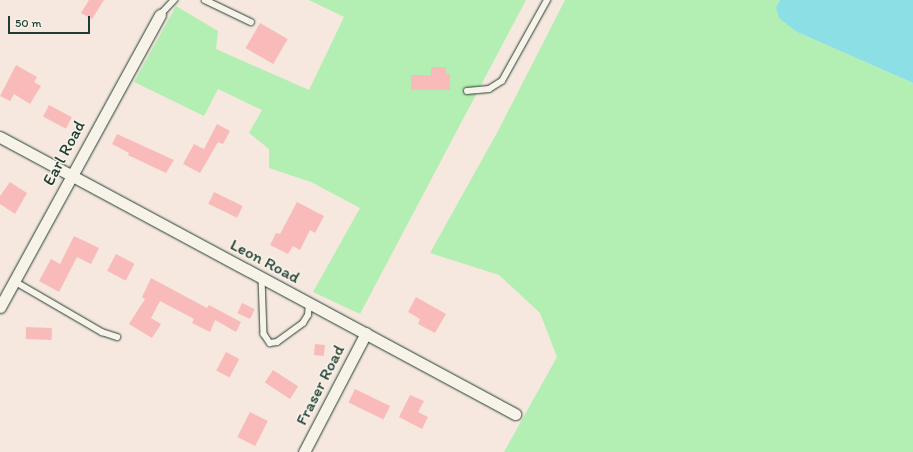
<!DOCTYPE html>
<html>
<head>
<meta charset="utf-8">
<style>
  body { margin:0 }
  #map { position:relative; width:913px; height:452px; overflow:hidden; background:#f7e8df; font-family:Itim,sans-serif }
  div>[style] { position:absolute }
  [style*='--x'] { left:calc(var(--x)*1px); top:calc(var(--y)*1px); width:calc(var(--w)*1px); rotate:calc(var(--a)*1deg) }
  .green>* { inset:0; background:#b3eeb3 }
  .water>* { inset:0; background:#8ddfe6 }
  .building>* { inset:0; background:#f8bbba; transform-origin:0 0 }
  .roads { filter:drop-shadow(0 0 1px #1f3d34) drop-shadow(0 0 1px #1f3d34) }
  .service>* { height:5.5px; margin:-2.75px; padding:0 2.75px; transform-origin:2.75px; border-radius:2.75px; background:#f7f3e8 }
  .minor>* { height:11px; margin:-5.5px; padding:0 5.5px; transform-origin:5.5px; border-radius:5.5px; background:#f7f3e8 }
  span { translate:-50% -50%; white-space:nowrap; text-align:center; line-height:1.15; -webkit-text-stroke:3px #f7f3e8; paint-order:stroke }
  .street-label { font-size:17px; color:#1f3d34 }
  .scale { position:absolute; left:8px; top:16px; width:82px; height:18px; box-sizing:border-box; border:2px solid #1f3d34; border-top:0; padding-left:5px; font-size:12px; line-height:14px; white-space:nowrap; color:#1f3d34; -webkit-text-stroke:3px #f7f3e8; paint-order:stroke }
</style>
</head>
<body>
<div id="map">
  <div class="green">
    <i style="clip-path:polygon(309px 0,526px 0,360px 314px,313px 292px,360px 208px,311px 182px,269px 168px,269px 149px,249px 133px,262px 110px,218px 89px,204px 116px,134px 82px,176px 6px,218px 31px,216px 49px,309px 90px,344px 17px)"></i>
    <i style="clip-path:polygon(565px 0,780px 0,776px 7px,797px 32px,913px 83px,913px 452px,504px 452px,557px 357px,540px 313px,499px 275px,430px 253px,498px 131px)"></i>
  </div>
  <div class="water">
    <i style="clip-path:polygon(780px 0,913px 0,913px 83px,797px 32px,779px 18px,776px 7px)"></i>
  </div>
  <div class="building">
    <i style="clip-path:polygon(89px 0,104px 0,92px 19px,81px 13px)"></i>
    <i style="left:260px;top:23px;width:32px;height:29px;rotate:30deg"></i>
    <i style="clip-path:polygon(16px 65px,37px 77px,34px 82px,41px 86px,30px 104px,14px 94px,10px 101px,0 96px)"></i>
    <i style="clip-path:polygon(431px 67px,446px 67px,446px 73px,450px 74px,450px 90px,411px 90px,411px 75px,431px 75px)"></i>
    <i style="left:49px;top:105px;width:26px;height:13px;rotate:28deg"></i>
    <i style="clip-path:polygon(217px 124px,230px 131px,223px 144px,218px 142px,200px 173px,183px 164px,194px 144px,204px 149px)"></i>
    <i style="clip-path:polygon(117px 134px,174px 160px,166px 173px,128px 155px,129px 153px,112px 144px)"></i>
    <i style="clip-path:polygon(10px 182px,27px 193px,15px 214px,0 204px,0 196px)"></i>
    <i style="left:214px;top:192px;width:32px;height:13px;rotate:26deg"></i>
    <i style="clip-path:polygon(297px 202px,324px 216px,315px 233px,310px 230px,300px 250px,293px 246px,288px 254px,270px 245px,276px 233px,280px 234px)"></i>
    <i style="clip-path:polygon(74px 236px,99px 248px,91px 264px,77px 257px,59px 292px,39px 281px,51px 259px,60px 264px)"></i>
    <i style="left:116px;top:254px;width:21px;height:19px;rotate:28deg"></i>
    <i style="clip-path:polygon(151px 278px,207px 308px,209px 305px,241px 322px,236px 332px,215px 320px,210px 332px,192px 323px,194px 319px,160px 301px,151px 318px,161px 324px,152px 338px,129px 324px,145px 299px,142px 297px)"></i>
    <i style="clip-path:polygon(416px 297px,446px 314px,435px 333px,418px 324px,420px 319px,408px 312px)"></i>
    <i style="left:242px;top:303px;width:14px;height:11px;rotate:25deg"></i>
    <i style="left:26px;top:327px;width:26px;height:12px;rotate:2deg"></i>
    <i style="left:315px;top:344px;width:10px;height:11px;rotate:6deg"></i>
    <i style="left:226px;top:352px;width:15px;height:21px;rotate:28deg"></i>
    <i style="left:273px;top:370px;width:30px;height:15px;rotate:33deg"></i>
    <i style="left:355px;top:389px;width:39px;height:15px;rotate:26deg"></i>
    <i style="clip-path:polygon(410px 395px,424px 401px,418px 412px,428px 417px,422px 429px,399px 417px)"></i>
    <i style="left:250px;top:412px;width:20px;height:28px;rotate:27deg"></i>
  </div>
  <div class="roads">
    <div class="service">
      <i style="--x:205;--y:0;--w:51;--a:25.6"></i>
      <i style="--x:160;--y:15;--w:21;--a:-47"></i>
      <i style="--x:467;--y:91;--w:22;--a:-5"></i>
      <i style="--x:489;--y:89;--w:15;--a:-32"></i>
      <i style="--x:502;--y:81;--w:93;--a:-60.9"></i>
      <i style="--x:262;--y:278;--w:56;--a:88"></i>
      <i style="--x:264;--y:334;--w:11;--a:56"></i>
      <i style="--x:270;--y:343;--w:7;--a:-8"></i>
      <i style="--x:277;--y:342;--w:32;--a:-36"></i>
      <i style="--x:303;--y:323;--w:9;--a:-58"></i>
      <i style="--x:308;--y:315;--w:12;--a:-85"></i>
      <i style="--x:14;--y:281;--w:102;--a:30.1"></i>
      <i style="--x:102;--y:332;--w:16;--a:18"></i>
    </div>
    <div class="minor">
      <i style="--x:0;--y:137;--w:585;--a:28.27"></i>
      <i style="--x:0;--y:307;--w:333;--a:-61.3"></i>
      <i style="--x:304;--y:452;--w:134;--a:-62.5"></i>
    </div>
  </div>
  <div class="street-label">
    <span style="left:64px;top:153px;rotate:-62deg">Earl Road</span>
    <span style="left:265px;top:261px;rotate:28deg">Leon Road</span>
    <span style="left:320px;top:385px;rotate:-63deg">Fraser Road</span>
  </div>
  <div class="scale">50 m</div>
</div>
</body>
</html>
